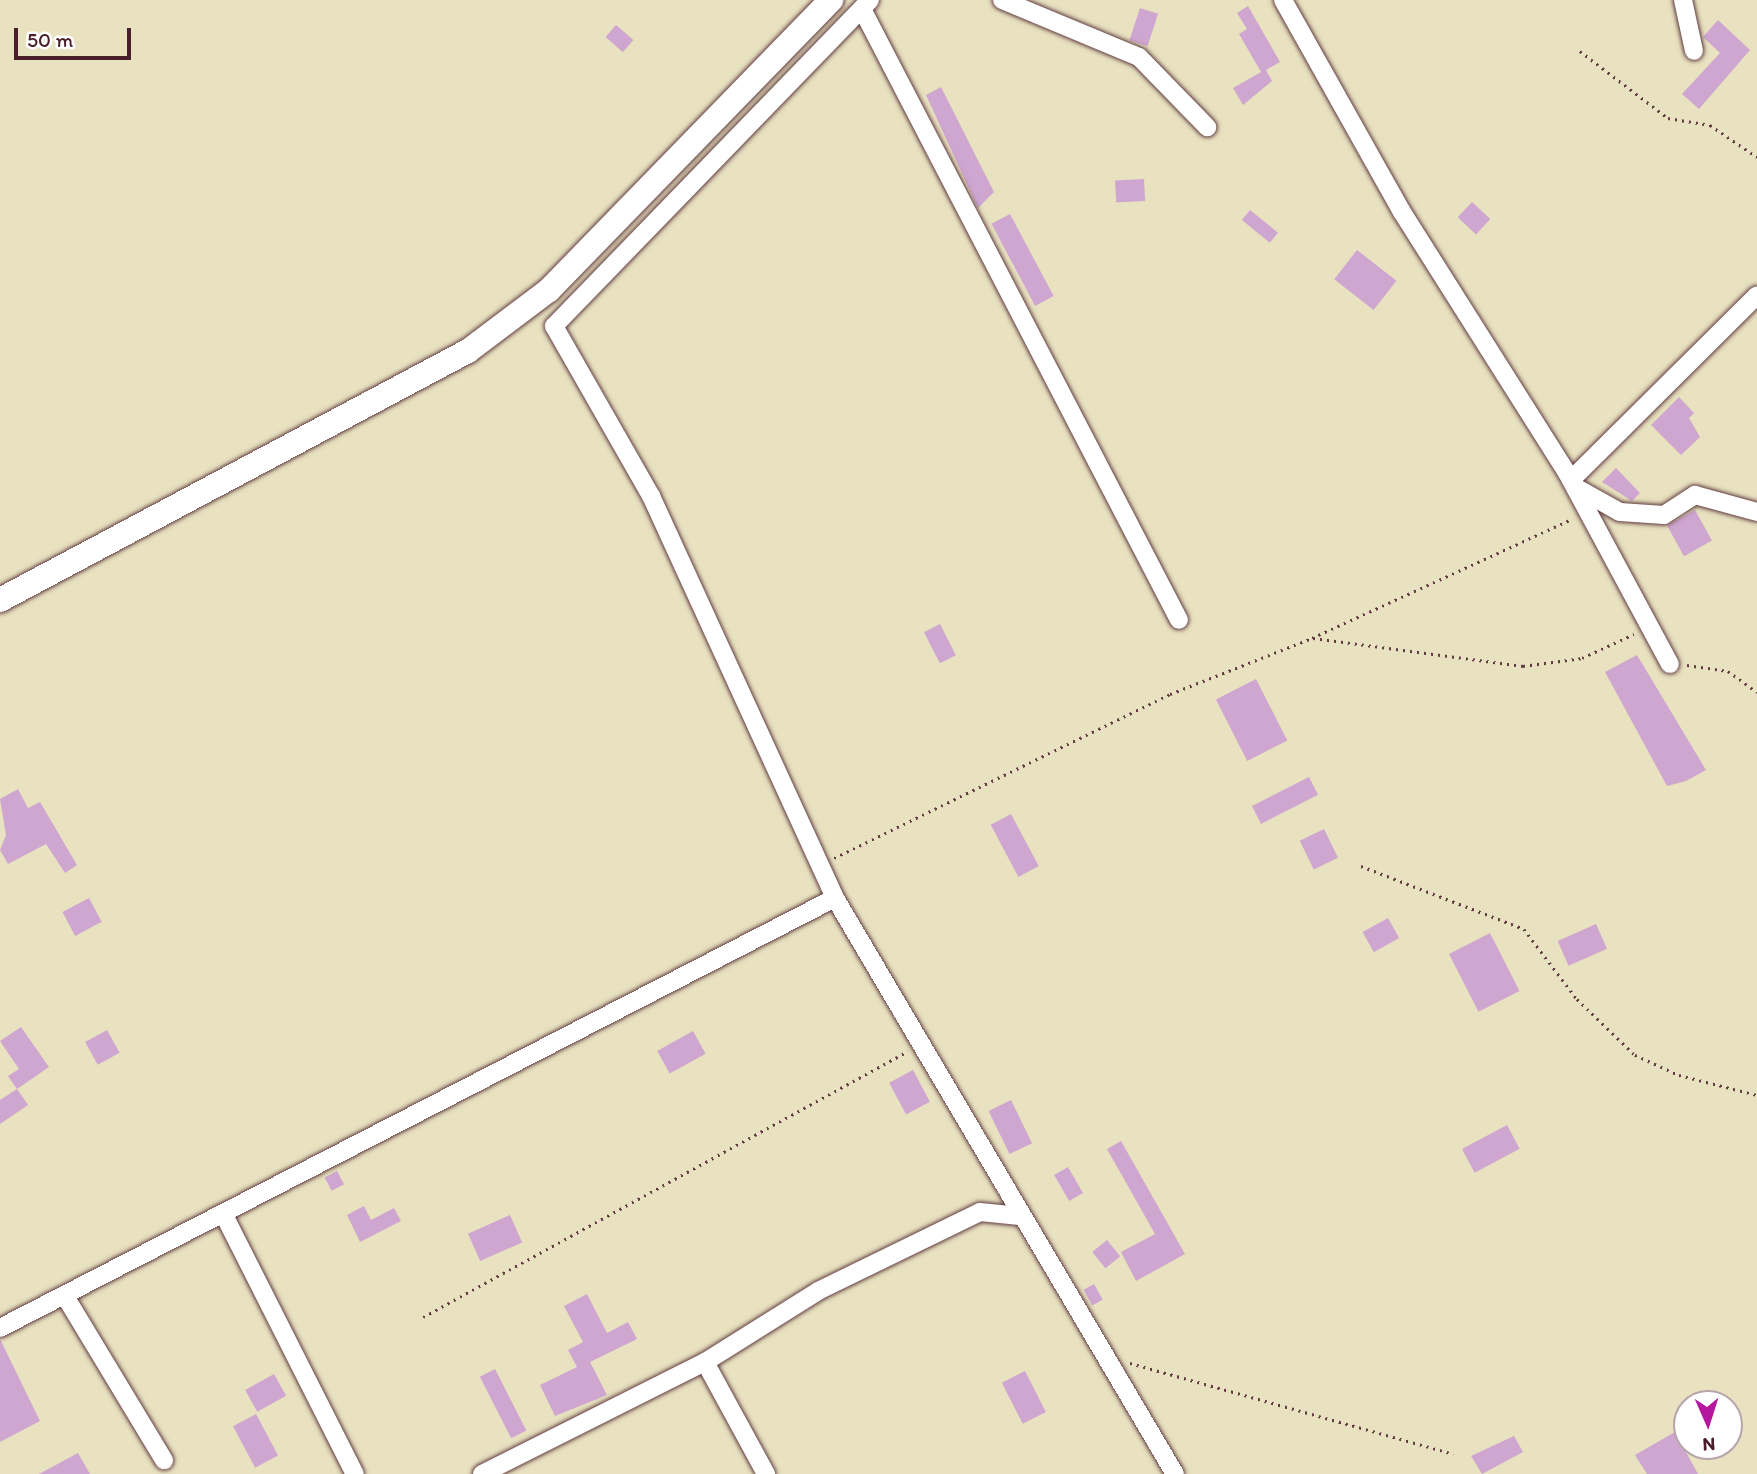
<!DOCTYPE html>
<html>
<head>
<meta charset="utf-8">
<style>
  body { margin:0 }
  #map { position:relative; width:1757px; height:1474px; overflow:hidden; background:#e8e2c0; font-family:Itim,sans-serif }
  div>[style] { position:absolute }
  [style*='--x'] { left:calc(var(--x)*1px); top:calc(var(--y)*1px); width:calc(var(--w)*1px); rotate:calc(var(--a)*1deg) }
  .building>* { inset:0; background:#cfa6d0; transform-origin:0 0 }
  .path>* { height:2.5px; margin-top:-1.25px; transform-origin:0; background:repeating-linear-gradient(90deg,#623c41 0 2px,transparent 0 7px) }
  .roads { filter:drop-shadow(0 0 2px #623c41) drop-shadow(0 0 2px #623c41) }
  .street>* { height:18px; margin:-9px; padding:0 9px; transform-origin:9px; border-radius:9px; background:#fff }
  .secondary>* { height:24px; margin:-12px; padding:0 12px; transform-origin:12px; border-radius:12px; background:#fff }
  span { translate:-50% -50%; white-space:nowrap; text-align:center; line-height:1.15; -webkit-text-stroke:6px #fff; paint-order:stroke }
  .north { position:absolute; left:1673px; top:1390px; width:70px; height:70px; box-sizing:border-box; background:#fff; border:2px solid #b7a5aa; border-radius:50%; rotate:177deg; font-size:19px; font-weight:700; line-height:28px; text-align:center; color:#4a1f2b }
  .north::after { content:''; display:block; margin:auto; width:24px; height:32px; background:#b5179e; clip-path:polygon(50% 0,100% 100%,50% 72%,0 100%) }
  .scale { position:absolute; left:14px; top:28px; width:117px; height:32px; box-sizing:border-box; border:4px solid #4a1f2b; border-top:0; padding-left:9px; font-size:21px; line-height:24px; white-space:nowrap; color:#4a1f2b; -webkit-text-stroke:5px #fff; paint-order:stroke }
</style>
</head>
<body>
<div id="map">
  <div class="building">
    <i style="clip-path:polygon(1248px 6px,1280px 62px,1266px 70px,1272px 81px,1243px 105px,1233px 88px,1261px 72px,1239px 34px,1247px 29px,1237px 13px)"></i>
    <i style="left:1140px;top:8px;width:19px;height:34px;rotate:18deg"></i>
    <i style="clip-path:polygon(1718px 20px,1750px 50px,1699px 109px,1682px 94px,1720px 53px,1703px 37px)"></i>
    <i style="left:616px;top:25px;width:23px;height:16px;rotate:41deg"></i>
    <i style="clip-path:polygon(941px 87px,994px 192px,978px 208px,926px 95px)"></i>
    <i style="left:1144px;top:179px;width:22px;height:29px;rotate:87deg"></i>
    <i style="left:1472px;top:202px;width:25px;height:21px;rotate:43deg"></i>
    <i style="left:1250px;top:210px;width:36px;height:13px;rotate:39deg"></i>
    <i style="left:1010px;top:214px;width:93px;height:21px;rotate:62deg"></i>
    <i style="left:1357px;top:250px;width:50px;height:37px;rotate:38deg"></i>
    <i style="clip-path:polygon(1679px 397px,1694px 413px,1689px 418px,1700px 437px,1681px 455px,1651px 425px)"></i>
    <i style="clip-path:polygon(1616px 468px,1640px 493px,1632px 501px,1602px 482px)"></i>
    <i style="left:1695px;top:510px;width:35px;height:32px;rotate:61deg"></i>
    <i style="left:940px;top:624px;width:35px;height:18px;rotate:63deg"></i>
    <i style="clip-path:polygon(1637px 655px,1706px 770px,1686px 781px,1667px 786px,1605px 672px)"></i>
    <i style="left:1256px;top:679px;width:69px;height:45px;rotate:63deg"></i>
    <i style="left:1309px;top:777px;width:20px;height:64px;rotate:63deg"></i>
    <i style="clip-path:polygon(18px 789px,28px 808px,40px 802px,77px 865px,65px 873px,46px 844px,8px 864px,0 850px,6px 835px,0 799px)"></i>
    <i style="left:1011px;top:814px;width:59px;height:23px;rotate:62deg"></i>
    <i style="left:1324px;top:829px;width:32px;height:27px;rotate:64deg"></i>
    <i style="left:89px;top:898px;width:27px;height:30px;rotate:62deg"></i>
    <i style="left:1388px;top:918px;width:23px;height:29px;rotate:61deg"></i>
    <i style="left:1596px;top:924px;width:27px;height:42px;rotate:66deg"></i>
    <i style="left:1490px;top:933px;width:65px;height:46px;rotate:63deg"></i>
    <i style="clip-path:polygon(21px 1027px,49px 1067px,17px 1089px,28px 1105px,0 1124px,0 1100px,17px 1089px,8px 1076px,19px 1069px,0 1041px)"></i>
    <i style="left:107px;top:1030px;width:26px;height:25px;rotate:61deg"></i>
    <i style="left:693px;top:1031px;width:26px;height:41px;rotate:61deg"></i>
    <i style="left:913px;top:1070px;width:36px;height:27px;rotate:62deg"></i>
    <i style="left:1011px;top:1100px;width:48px;height:25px;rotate:64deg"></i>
    <i style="left:1507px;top:1125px;width:27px;height:51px;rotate:62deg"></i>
    <i style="clip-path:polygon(1121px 1141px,1185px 1254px,1136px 1281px,1121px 1252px,1155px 1234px,1107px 1149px)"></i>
    <i style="left:1068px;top:1167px;width:30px;height:16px;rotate:60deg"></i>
    <i style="left:337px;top:1171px;width:15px;height:14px;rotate:62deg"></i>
    <i style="clip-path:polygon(364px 1206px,371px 1220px,394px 1208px,401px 1221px,360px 1242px,347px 1215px)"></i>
    <i style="left:510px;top:1215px;width:30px;height:46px;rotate:66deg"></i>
    <i style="left:1107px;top:1240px;width:21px;height:19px;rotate:51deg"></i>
    <i style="left:1094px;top:1284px;width:18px;height:12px;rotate:61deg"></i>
    <i style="clip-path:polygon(587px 1294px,607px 1333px,628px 1322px,637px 1339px,590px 1362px,607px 1395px,555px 1416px,540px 1385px,577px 1367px,568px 1350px,583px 1342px,564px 1306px)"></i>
    <i style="clip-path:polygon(0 1339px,40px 1421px,0 1442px)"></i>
    <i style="left:495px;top:1369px;width:69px;height:17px;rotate:63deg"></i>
    <i style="left:1025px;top:1371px;width:46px;height:26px;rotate:63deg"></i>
    <i style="left:274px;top:1374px;width:25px;height:33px;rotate:61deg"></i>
    <i style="left:256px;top:1414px;width:47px;height:26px;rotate:62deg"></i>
    <i style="clip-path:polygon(1675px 1432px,1698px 1474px,1647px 1474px,1635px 1455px)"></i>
    <i style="clip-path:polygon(1514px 1436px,1523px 1452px,1482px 1474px,1471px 1456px)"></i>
    <i style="clip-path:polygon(78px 1453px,90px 1474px,39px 1474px)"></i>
  </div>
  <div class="path">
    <i style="--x:1580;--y:51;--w:111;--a:37.3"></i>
    <i style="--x:1668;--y:118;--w:43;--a:9.5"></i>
    <i style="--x:1710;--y:125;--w:57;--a:34.2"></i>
    <i style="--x:1313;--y:638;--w:212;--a:7.6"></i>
    <i style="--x:1523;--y:666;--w:60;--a:-7.7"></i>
    <i style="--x:1582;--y:658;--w:57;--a:-24.8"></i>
    <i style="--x:1687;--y:665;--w:41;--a:8.3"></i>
    <i style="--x:1728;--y:671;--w:36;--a:36"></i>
    <i style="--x:834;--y:858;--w:374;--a:-26"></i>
    <i style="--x:1170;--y:694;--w:153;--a:-21.5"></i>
    <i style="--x:1312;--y:638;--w:286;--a:-24.6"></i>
    <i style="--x:1361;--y:866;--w:175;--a:21.1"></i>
    <i style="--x:1524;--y:929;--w:88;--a:52.9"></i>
    <i style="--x:1577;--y:999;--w:81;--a:44"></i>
    <i style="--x:1635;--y:1055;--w:48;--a:24.4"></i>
    <i style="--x:1679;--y:1075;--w:81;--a:14.4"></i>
    <i style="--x:423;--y:1317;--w:553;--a:-28.74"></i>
    <i style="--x:1130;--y:1363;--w:336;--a:15.7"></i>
  </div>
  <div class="roads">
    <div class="street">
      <i style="--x:870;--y:0;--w:454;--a:134.1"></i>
      <i style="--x:554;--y:326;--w:196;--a:60.3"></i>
      <i style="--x:651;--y:496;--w:442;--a:65.4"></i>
      <i style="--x:835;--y:898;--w:669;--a:59.45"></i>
      <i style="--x:1002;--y:0;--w:148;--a:22.6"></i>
      <i style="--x:1139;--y:57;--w:98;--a:45.8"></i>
      <i style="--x:1283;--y:0;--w:243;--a:60.7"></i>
      <i style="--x:1402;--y:212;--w:309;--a:57.7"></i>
      <i style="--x:1567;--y:473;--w:217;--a:61.7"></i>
      <i style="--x:1683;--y:0;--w:52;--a:77.8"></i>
      <i style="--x:862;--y:9;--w:688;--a:62.58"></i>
      <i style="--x:1571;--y:480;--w:262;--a:-44.8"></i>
      <i style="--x:1575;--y:487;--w:51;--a:29.1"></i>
      <i style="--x:1620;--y:512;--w:44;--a:3.9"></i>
      <i style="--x:1664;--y:515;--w:37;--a:-33"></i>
      <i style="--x:1695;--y:495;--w:64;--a:15.3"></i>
      <i style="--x:224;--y:1215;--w:290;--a:63.2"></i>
      <i style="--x:65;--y:1296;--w:192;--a:58.9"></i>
      <i style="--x:0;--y:1328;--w:939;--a:-27.25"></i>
      <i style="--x:705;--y:1362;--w:128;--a:61.4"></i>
      <i style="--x:482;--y:1474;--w:250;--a:-26.7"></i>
      <i style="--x:705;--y:1362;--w:133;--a:-32.1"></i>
      <i style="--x:818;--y:1291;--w:180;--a:-26"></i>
      <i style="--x:980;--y:1212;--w:40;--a:5.7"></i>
    </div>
    <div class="secondary">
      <i style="--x:0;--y:600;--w:530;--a:-28.02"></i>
      <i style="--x:468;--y:351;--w:101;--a:-37"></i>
      <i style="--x:549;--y:290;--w:405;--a:-45.8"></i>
    </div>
  </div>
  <div class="north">N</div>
  <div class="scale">50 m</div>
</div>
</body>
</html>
